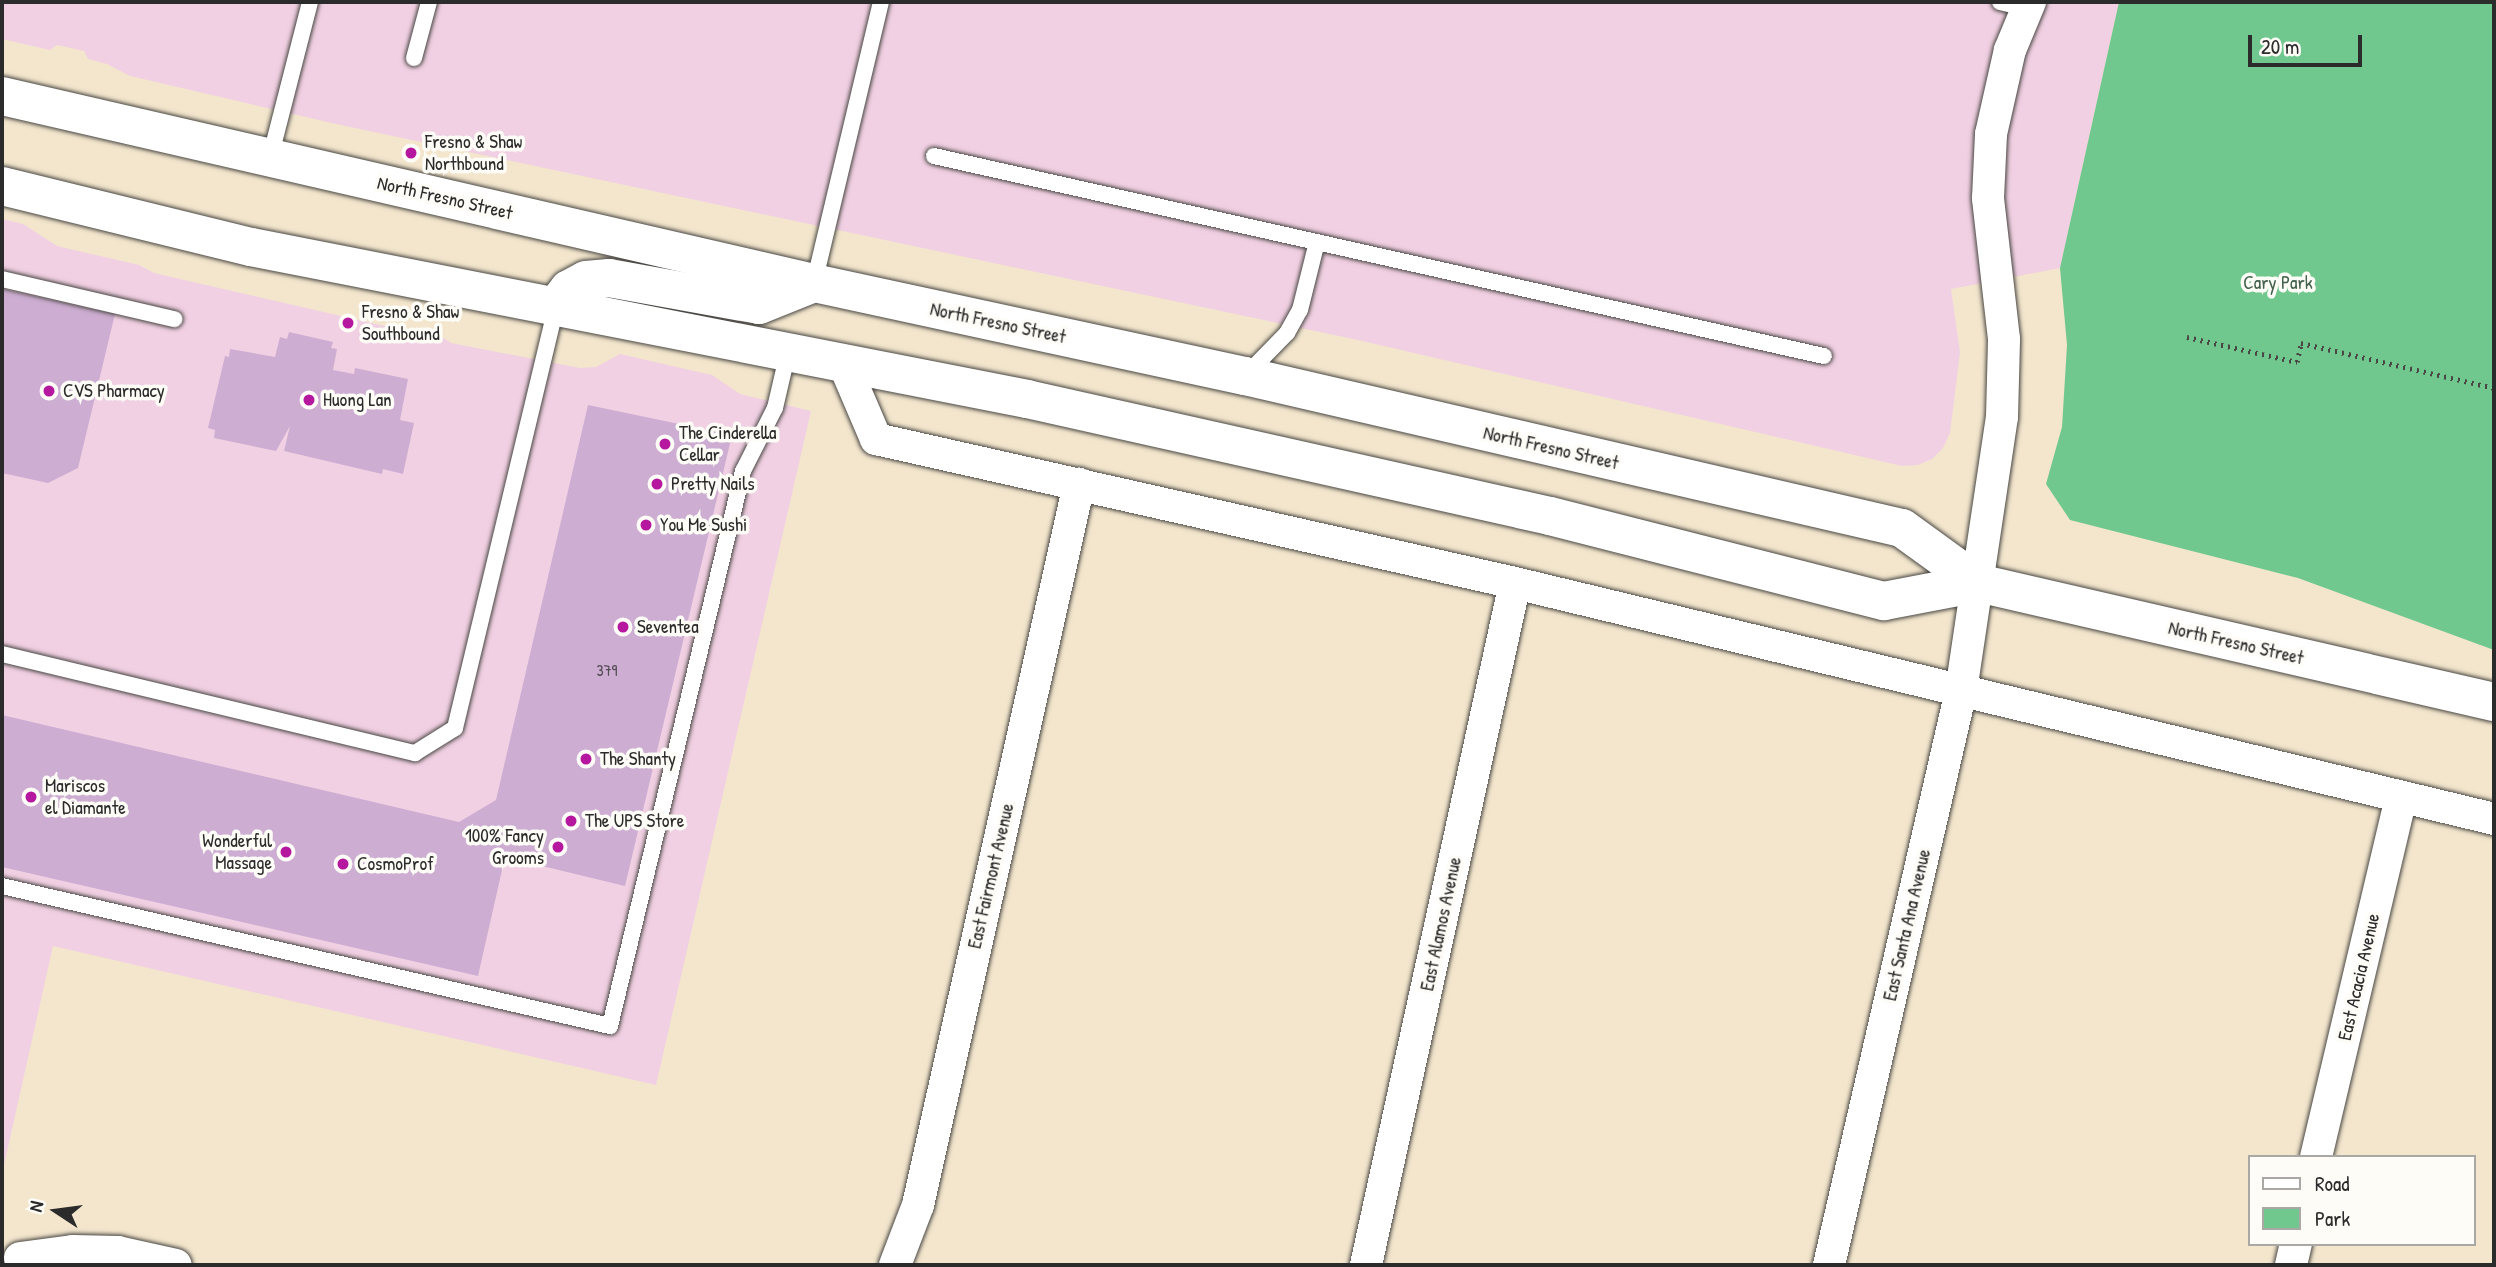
<!DOCTYPE html>
<html>
<head>
<meta charset="utf-8">
<style>
  body { margin:0 }
  #map { position:relative; width:2496px; height:1267px; overflow:hidden; background:#f3e6cd; font-family:"Patrick Hand",sans-serif }
  div>[style] { position:absolute }
  [style*='--x'] { left:calc(var(--x)*1px); top:calc(var(--y)*1px); width:calc(var(--w)*1px); rotate:calc(var(--a)*1deg) }
  .built>* { inset:0; background:#f1d0e3 }
  .green>* { inset:0; background:#71c88e }
  .building>* { inset:0; background:#cdaed2 }
  .path>* { height:4.5px; margin-top:-2.25px; transform-origin:0; background:repeating-linear-gradient(90deg,#494743 0 2px,transparent 0 7px) }
  .roads { filter:drop-shadow(0 0 2px #494743) drop-shadow(0 0 2px #494743) }
  .service>* { height:16px; margin:-8px; padding:0 8px; transform-origin:8px; border-radius:8px; background:#fff }
  .minor>* { height:32px; margin:-16px; padding:0 16px; transform-origin:16px; border-radius:16px; background:#fff }
  .secondary>* { height:38px; margin:-19px; padding:0 19px; transform-origin:19px; border-radius:19px; background:#fff }
  .dots>* { width:19px; height:19px; translate:-50% -50%; box-sizing:border-box; border:4px solid #fdfcf7; border-radius:50% }
  span { translate:-50% -50%; white-space:nowrap; text-align:center; line-height:1.15; -webkit-text-stroke:7px #fdfcf7; paint-order:stroke }
  .number-label { font-size:16px; color:#544c55 }
  .number-label span { -webkit-text-stroke-width:0 }
  .poi-label { font-size:19px; color:#2b2b2b }
  .left { translate:0 -50%; text-align:left }
  .right { translate:-100% -50%; text-align:right }
  .street-label { font-size:19px; color:#2b2b2b }
  .park-label { font-size:19px; color:#44624e }
  .frame { position:absolute; inset:0; border:4px solid #2b2b2b; pointer-events:none }
  .legend { position:absolute; left:2248px; top:1155px; width:228px; height:91px; box-sizing:border-box; background:#fdfcf7; border:2px solid #a9a8a5; margin:0; padding:9px 12px; list-style:none; font-size:21px; color:#2b2b2b }
  .legend li { display:flex; align-items:center; gap:14px; height:35px }
  .legend b { width:35px; border:2px solid #a9a8a5 }
  .north { position:absolute; left:21px; top:1176px; width:70px; height:70px; -webkit-text-stroke:5px #fdfcf7; paint-order:stroke; rotate:283deg; font-size:19px; font-weight:700; line-height:28px; text-align:center; color:#2b2b2b }
  .north::after { content:''; display:block; margin:auto; width:24px; height:32px; background:#2b2b2b; clip-path:polygon(50% 0,100% 100%,50% 72%,0 100%) }
  .scale { position:absolute; left:2248px; top:35px; width:114px; height:32px; box-sizing:border-box; border:4px solid #2b2b2b; border-top:0; padding-left:9px; font-size:21px; line-height:24px; white-space:nowrap; color:#2b2b2b; -webkit-text-stroke:5px #fdfcf7; paint-order:stroke }
</style>
</head>
<body>
<div id="map">
  <div class="built">
    <i style="clip-path:polygon(2px 2px,2119px 2px,2060px 268px,1951px 289px,1960px 352px,1950px 433px,1943px 448px,1932px 459px,1918px 465px,1902px 466px,1358px 340px,336px 124px,130px 76px,107px 64px,88px 59px,84px 51px,57px 45px,50px 50px,2px 39px)"></i>
    <i style="clip-path:polygon(2px 219px,23px 224px,57px 246px,139px 265px,154px 273px,406px 331px,439px 335px,451px 343px,580px 368px,596px 367px,620px 354px,712px 375px,740px 394px,811px 411px,656px 1085px,53px 946px,2px 1174px)"></i>
  </div>
  <div class="green">
    <i style="clip-path:polygon(2119px 2px,2494px 2px,2494px 650px,2298px 578px,2070px 520px,2046px 484px,2062px 427px,2067px 345px,2060px 268px)"></i>
  </div>
  <div class="building">
    <i style="clip-path:polygon(2px 289px,115px 314px,78px 468px,48px 483px,2px 473px)"></i>
    <i style="clip-path:polygon(289px 332px,333px 342px,331px 348px,337px 349px,333px 370px,354px 374px,355px 368px,408px 379px,400px 420px,414px 423px,403px 474px,383px 469px,382px 474px,284px 451px,290px 426px,276px 451px,214px 438px,215px 430px,208px 428px,225px 356px,229px 357px,230px 349px,275px 357px,280px 337px,287px 339px)"></i>
    <i style="clip-path:polygon(588px 405px,732px 435px,625px 886px,505px 857px,478px 976px,2px 867px,2px 715px,459px 822px,496px 800px)"></i>
  </div>
  <div class="path">
    <i style="--x:2187;--y:337;--w:113;--a:12.8"></i>
    <i style="--x:2297;--y:362;--w:19;--a:-78"></i>
    <i style="--x:2301;--y:343;--w:198;--a:13.1"></i>
  </div>
  <div class="roads">
    <div class="service">
      <i style="--x:2000;--y:2;--w:28;--a:13"></i>
      <i style="--x:414;--y:58;--w:58;--a:-75"></i>
      <i style="--x:934;--y:156;--w:912;--a:12.67"></i>
      <i style="--x:270;--y:158;--w:161;--a:-75.6"></i>
      <i style="--x:2;--y:279;--w:177;--a:13.1"></i>
      <i style="--x:814;--y:283;--w:289;--a:-76.6"></i>
      <i style="--x:1246;--y:375;--w:59;--a:-45.7"></i>
      <i style="--x:1287;--y:333;--w:26;--a:-61"></i>
      <i style="--x:1300;--y:310;--w:70;--a:-76"></i>
      <i style="--x:2;--y:654;--w:425;--a:13.5"></i>
      <i style="--x:415;--y:753;--w:47;--a:-32"></i>
      <i style="--x:455;--y:728;--w:434;--a:-76.5"></i>
      <i style="--x:2;--y:886;--w:624;--a:12.97"></i>
      <i style="--x:610;--y:1026;--w:571;--a:-76.52"></i>
      <i style="--x:743;--y:471;--w:71;--a:-63.1"></i>
      <i style="--x:775;--y:408;--w:57;--a:-76.9"></i>
    </div>
    <div class="minor">
      <i style="--x:843;--y:362;--w:84;--a:66.8"></i>
      <i style="--x:876;--y:439;--w:655;--a:12.7"></i>
      <i style="--x:1515;--y:583;--w:1007;--a:13.55"></i>
      <i style="--x:2316;--y:1157;--w:370;--a:-76.7"></i>
      <i style="--x:20;--y:1258;--w:53;--a:-7.5"></i>
      <i style="--x:73;--y:1251;--w:45;--a:1.3"></i>
      <i style="--x:118;--y:1252;--w:59;--a:12.6"></i>
      <i style="--x:895;--y:1265;--w:64;--a:-69"></i>
      <i style="--x:918;--y:1205;--w:739;--a:-77.41"></i>
      <i style="--x:1366;--y:1265;--w:698;--a:-77.68"></i>
      <i style="--x:1829;--y:1265;--w:589;--a:-77.05"></i>
      <i style="--x:1961;--y:691;--w:277;--a:-81.5"></i>
      <i style="--x:2002;--y:417;--w:78;--a:-88.5"></i>
      <i style="--x:2004;--y:339;--w:142;--a:-96.5"></i>
      <i style="--x:1988;--y:198;--w:64;--a:-87.3"></i>
      <i style="--x:1991;--y:134;--w:86;--a:-77.3"></i>
      <i style="--x:2010;--y:50;--w:52;--a:-67.4"></i>
      <i style="--x:2291;--y:1265;--w:22;--a:-77"></i>
    </div>
    <div class="secondary">
      <i style="--x:2;--y:96;--w:833;--a:12.97"></i>
      <i style="--x:814;--y:283;--w:441;--a:12.2"></i>
      <i style="--x:1245;--y:376;--w:674;--a:13.03"></i>
      <i style="--x:1902;--y:528;--w:94;--a:35.9"></i>
      <i style="--x:1978;--y:583;--w:530;--a:12.99"></i>
      <i style="--x:2;--y:186;--w:256;--a:13.8"></i>
      <i style="--x:251;--y:247;--w:791;--a:11.08"></i>
      <i style="--x:1027;--y:399;--w:536;--a:12.61"></i>
      <i style="--x:1550;--y:516;--w:345;--a:14.3"></i>
      <i style="--x:1884;--y:601;--w:96;--a:-10.8"></i>
      <i style="--x:556;--y:306;--w:21;--a:-53"></i>
      <i style="--x:569;--y:289;--w:19;--a:-28"></i>
      <i style="--x:586;--y:280;--w:23;--a:-5"></i>
      <i style="--x:609;--y:278;--w:152;--a:10.2"></i>
      <i style="--x:759;--y:305;--w:59;--a:-21.8"></i>
    </div>
  </div>
  <div class="dots">
    <i style="left:411px;top:153px;background:#b5179e"></i>
    <i style="left:348px;top:323px;background:#b5179e"></i>
    <i style="left:49px;top:391px;background:#b5179e"></i>
    <i style="left:309px;top:400px;background:#b5179e"></i>
    <i style="left:665px;top:444px;background:#b5179e"></i>
    <i style="left:657px;top:484px;background:#b5179e"></i>
    <i style="left:646px;top:525px;background:#b5179e"></i>
    <i style="left:623px;top:627px;background:#b5179e"></i>
    <i style="left:586px;top:759px;background:#b5179e"></i>
    <i style="left:31px;top:797px;background:#b5179e"></i>
    <i style="left:571px;top:821px;background:#b5179e"></i>
    <i style="left:558px;top:847px;background:#b5179e"></i>
    <i style="left:286px;top:852px;background:#b5179e"></i>
    <i style="left:343px;top:864px;background:#b5179e"></i>
  </div>
  <div class="number-label">
    <span style="left:607px;top:670px">379</span>
  </div>
  <div class="poi-label">
    <span class="left" style="left:425px;top:153px">Fresno &amp; Shaw<br>Northbound</span>
    <span class="left" style="left:362px;top:323px">Fresno &amp; Shaw<br>Southbound</span>
    <span class="left" style="left:63px;top:391px">CVS Pharmacy</span>
    <span class="left" style="left:323px;top:400px">Huong Lan</span>
    <span class="left" style="left:679px;top:444px">The Cinderella<br>Cellar</span>
    <span class="left" style="left:671px;top:484px">Pretty Nails</span>
    <span class="left" style="left:660px;top:525px">You Me Sushi</span>
    <span class="left" style="left:637px;top:627px">Seventea</span>
    <span class="left" style="left:600px;top:759px">The Shanty</span>
    <span class="left" style="left:45px;top:797px">Mariscos<br>el Diamante</span>
    <span class="left" style="left:585px;top:821px">The UPS Store</span>
    <span class="right" style="left:544px;top:847px">100% Fancy<br>Grooms</span>
    <span class="right" style="left:272px;top:852px">Wonderful<br>Massage</span>
    <span class="left" style="left:357px;top:864px">CosmoProf</span>
  </div>
  <div class="street-label">
    <span style="left:445px;top:198px;rotate:13deg">North Fresno Street</span>
    <span style="left:998px;top:323px;rotate:12deg">North Fresno Street</span>
    <span style="left:1551px;top:448px;rotate:13deg">North Fresno Street</span>
    <span style="left:2236px;top:643px;rotate:13deg">North Fresno Street</span>
    <span style="left:991px;top:876px;rotate:-77deg">East Fairmont Avenue</span>
    <span style="left:1441px;top:924px;rotate:-78deg">East Alamos Avenue</span>
    <span style="left:1907px;top:925px;rotate:-77deg">East Santa Ana Avenue</span>
    <span style="left:2359px;top:977px;rotate:-77deg">East Acacia Avenue</span>
  </div>
  <div class="park-label">
    <span style="left:2278px;top:283px">Cary Park</span>
  </div>
  <div class="frame"></div>
  <ul class="legend">
  <li><b style="height:9px;background:#fff"></b>Road</li>
  <li><b style="height:19px;background:#71c88e"></b>Park</li>
  </ul>
  <div class="north">N</div>
  <div class="scale">20 m</div>
</div>
</body>
</html>
